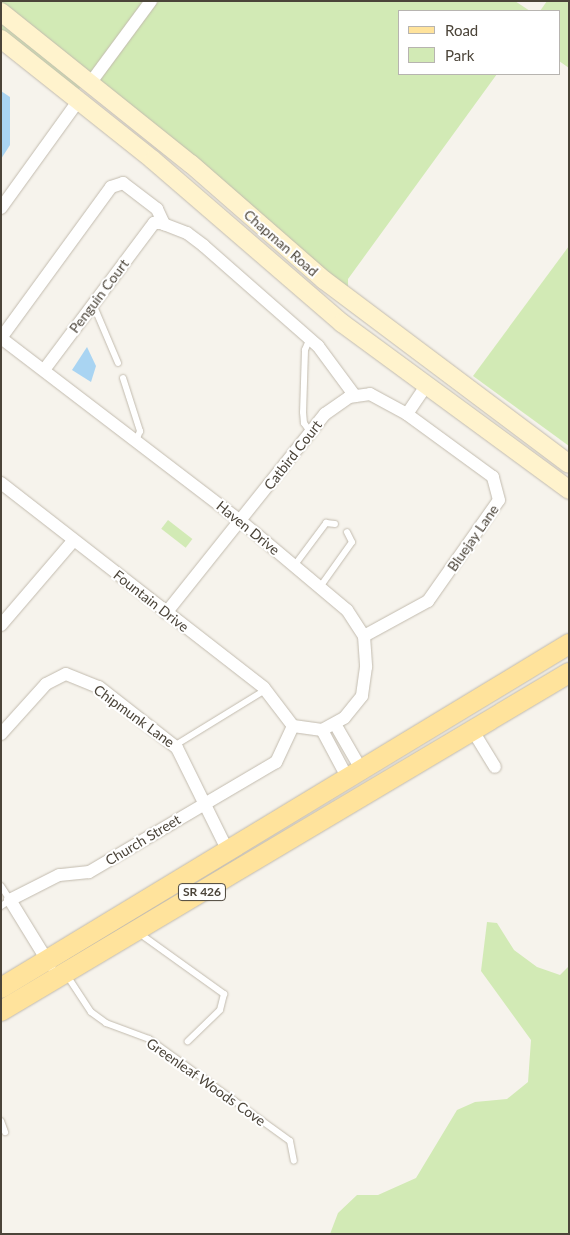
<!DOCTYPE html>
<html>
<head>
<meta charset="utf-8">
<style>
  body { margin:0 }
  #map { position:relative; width:570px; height:1235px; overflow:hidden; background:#f6f3ec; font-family:Lato,sans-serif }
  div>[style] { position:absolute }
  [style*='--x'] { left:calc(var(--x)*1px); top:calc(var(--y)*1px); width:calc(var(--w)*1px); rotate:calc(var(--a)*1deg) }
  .green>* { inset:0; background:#d2eab5; transform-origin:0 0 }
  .water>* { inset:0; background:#a9d4f2 }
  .roads { filter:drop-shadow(0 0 1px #c2bbae) drop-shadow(0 0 1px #c2bbae) }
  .lane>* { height:6px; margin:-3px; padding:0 3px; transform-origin:3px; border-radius:3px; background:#fff }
  .street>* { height:12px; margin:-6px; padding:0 6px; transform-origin:6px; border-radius:6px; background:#fff }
  .secondary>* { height:18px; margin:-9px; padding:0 9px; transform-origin:9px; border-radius:9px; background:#fff3cd }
  .primary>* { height:20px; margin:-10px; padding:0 10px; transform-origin:10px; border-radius:10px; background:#ffe39c }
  span { translate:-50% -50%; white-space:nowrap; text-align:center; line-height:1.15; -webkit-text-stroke:4px #fff; paint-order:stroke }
  .shield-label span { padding:1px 4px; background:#fff; border:1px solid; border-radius:4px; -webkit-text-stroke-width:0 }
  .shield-label { font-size:12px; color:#4b4439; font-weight:700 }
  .street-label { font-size:14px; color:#4b4439 }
  .frame { position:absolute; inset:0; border:2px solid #4b4439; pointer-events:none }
  .legend { position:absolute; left:398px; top:10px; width:162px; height:65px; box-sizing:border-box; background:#fff; border:1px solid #b7b4b0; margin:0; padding:6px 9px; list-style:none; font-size:15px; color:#4b4439 }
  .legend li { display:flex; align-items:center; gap:10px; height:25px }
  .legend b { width:25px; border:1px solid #b7b4b0 }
</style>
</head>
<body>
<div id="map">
  <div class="green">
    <i style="clip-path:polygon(1px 1px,145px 1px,91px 74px,1px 5px)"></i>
    <i style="clip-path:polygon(158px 1px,515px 1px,530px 11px,399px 11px,399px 74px,497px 74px,348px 279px,348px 290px,99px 80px)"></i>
    <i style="clip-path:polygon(547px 1px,569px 1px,569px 68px,559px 61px,559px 11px,540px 11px)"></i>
    <i style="clip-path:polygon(1px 20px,83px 83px,78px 91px,1px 31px)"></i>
    <i style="clip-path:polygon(569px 246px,569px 446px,473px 376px)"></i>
    <i style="left:168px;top:520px;width:31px;height:11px;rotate:38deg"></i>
    <i style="clip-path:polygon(487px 922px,497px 923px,514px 950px,537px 967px,560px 975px,569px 966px,569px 1234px,330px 1234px,338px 1213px,357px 1195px,378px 1195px,416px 1178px,457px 1110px,475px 1102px,507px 1099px,528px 1082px,531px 1040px,481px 971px)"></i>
  </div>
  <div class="water">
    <i style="clip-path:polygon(1px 91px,10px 97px,10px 145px,1px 159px)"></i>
    <i style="clip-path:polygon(87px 347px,96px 366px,91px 382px,72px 370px)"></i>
  </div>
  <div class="roads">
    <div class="lane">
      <i style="--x:93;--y:304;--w:64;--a:67"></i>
      <i style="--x:310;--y:338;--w:13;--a:113"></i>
      <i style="--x:305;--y:350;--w:62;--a:91.8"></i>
      <i style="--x:303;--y:412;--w:11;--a:85"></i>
      <i style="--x:304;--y:423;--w:12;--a:55"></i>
      <i style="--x:123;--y:378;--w:56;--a:72.2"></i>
      <i style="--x:140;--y:431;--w:11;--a:112"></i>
      <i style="--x:294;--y:566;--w:54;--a:-53.3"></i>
      <i style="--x:326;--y:523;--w:9;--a:6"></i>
      <i style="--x:320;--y:587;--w:55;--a:-54.6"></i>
      <i style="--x:352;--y:542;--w:11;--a:-117"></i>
      <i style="--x:174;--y:746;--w:107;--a:-31.6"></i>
      <i style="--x:1;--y:886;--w:17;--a:57"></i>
      <i style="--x:10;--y:900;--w:11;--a:146"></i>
      <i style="--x:139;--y:933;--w:105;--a:35.7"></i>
      <i style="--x:224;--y:994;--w:16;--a:104"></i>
      <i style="--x:220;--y:1010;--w:45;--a:135.9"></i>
      <i style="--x:66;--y:974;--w:45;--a:56.7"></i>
      <i style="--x:91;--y:1012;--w:19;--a:36"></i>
      <i style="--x:106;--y:1023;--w:46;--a:20.4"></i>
      <i style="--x:149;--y:1039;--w:174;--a:35.9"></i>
      <i style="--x:290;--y:1141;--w:20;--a:79"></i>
      <i style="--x:1;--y:1121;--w:12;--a:70"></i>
    </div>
    <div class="street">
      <i style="--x:91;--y:82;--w:101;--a:-53.5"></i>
      <i style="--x:1;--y:208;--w:133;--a:-54.2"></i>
      <i style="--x:1;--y:338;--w:303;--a:37.4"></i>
      <i style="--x:242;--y:522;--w:137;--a:40"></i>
      <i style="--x:347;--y:610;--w:31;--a:57"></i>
      <i style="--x:364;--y:636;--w:31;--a:86"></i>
      <i style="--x:366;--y:667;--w:29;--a:98"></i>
      <i style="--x:362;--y:696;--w:28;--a:129"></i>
      <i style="--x:344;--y:718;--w:25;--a:151"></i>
      <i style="--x:322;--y:730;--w:29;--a:-172"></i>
      <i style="--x:293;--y:726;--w:40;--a:115"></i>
      <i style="--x:276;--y:762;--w:217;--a:149.5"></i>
      <i style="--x:89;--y:872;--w:30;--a:174"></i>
      <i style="--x:59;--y:875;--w:55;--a:153"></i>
      <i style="--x:10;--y:900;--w:76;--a:58.4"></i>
      <i style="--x:1;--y:338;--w:187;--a:-53.9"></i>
      <i style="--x:111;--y:187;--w:13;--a:-18"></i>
      <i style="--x:123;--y:183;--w:43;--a:37.4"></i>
      <i style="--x:157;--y:209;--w:17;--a:65"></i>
      <i style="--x:44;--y:370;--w:184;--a:-53.2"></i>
      <i style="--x:154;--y:223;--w:7;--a:0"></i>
      <i style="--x:161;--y:223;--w:28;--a:21"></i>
      <i style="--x:187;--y:233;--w:21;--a:37"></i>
      <i style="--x:204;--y:246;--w:152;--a:41.3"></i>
      <i style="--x:318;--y:346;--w:62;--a:53.5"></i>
      <i style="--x:1;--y:483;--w:333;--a:37.9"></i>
      <i style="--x:264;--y:688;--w:48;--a:52.7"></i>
      <i style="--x:166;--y:613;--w:255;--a:-51.4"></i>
      <i style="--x:325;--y:414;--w:29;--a:-35"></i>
      <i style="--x:349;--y:397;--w:21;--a:-8"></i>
      <i style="--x:370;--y:394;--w:42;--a:28.4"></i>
      <i style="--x:1;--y:625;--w:111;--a:-49.4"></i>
      <i style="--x:364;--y:636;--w:73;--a:-28.7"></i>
      <i style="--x:428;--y:601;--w:123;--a:-54.9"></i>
      <i style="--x:499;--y:500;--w:24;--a:-105"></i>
      <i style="--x:493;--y:477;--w:107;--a:-143.8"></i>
      <i style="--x:407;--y:414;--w:34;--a:-56"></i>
      <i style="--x:335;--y:724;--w:52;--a:60"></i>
      <i style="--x:322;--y:730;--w:53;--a:62"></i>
      <i style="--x:473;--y:731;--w:42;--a:58.6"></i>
      <i style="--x:1;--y:734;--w:67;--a:-48"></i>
      <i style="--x:46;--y:684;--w:22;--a:-27"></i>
      <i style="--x:66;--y:674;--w:35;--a:22"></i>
      <i style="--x:99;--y:687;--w:99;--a:38"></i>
      <i style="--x:177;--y:748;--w:115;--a:63.7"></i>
    </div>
    <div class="secondary">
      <i style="--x:1;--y:12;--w:243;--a:38.7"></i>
      <i style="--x:191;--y:164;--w:176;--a:41.1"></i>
      <i style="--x:324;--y:280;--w:306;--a:36.9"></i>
      <i style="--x:1;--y:39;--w:194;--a:38.5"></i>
      <i style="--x:153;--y:160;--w:250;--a:40.8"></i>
      <i style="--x:342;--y:323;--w:282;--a:36.3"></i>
    </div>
    <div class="primary">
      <i style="--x:1;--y:988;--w:664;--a:-31.2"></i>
      <i style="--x:1;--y:1011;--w:661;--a:-30.76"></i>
    </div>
  </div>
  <div class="shield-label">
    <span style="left:202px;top:892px">SR 426</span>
  </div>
  <div class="street-label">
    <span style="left:281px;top:243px;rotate:41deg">Chapman Road</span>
    <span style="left:99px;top:296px;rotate:-53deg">Penguin Court</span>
    <span style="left:293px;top:455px;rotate:-52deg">Catbird Court</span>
    <span style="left:248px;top:528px;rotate:39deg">Haven Drive</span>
    <span style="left:473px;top:538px;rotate:-55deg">Bluejay Lane</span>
    <span style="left:151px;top:601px;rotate:38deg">Fountain Drive</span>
    <span style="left:134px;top:716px;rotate:36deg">Chipmunk Lane</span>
    <span style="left:143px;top:840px;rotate:-31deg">Church Street</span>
    <span style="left:206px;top:1082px;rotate:35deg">Greenleaf Woods Cove</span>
  </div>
  <div class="frame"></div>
  <ul class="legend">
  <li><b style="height:6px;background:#ffe39c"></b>Road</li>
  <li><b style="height:14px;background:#d2eab5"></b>Park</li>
  </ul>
</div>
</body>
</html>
